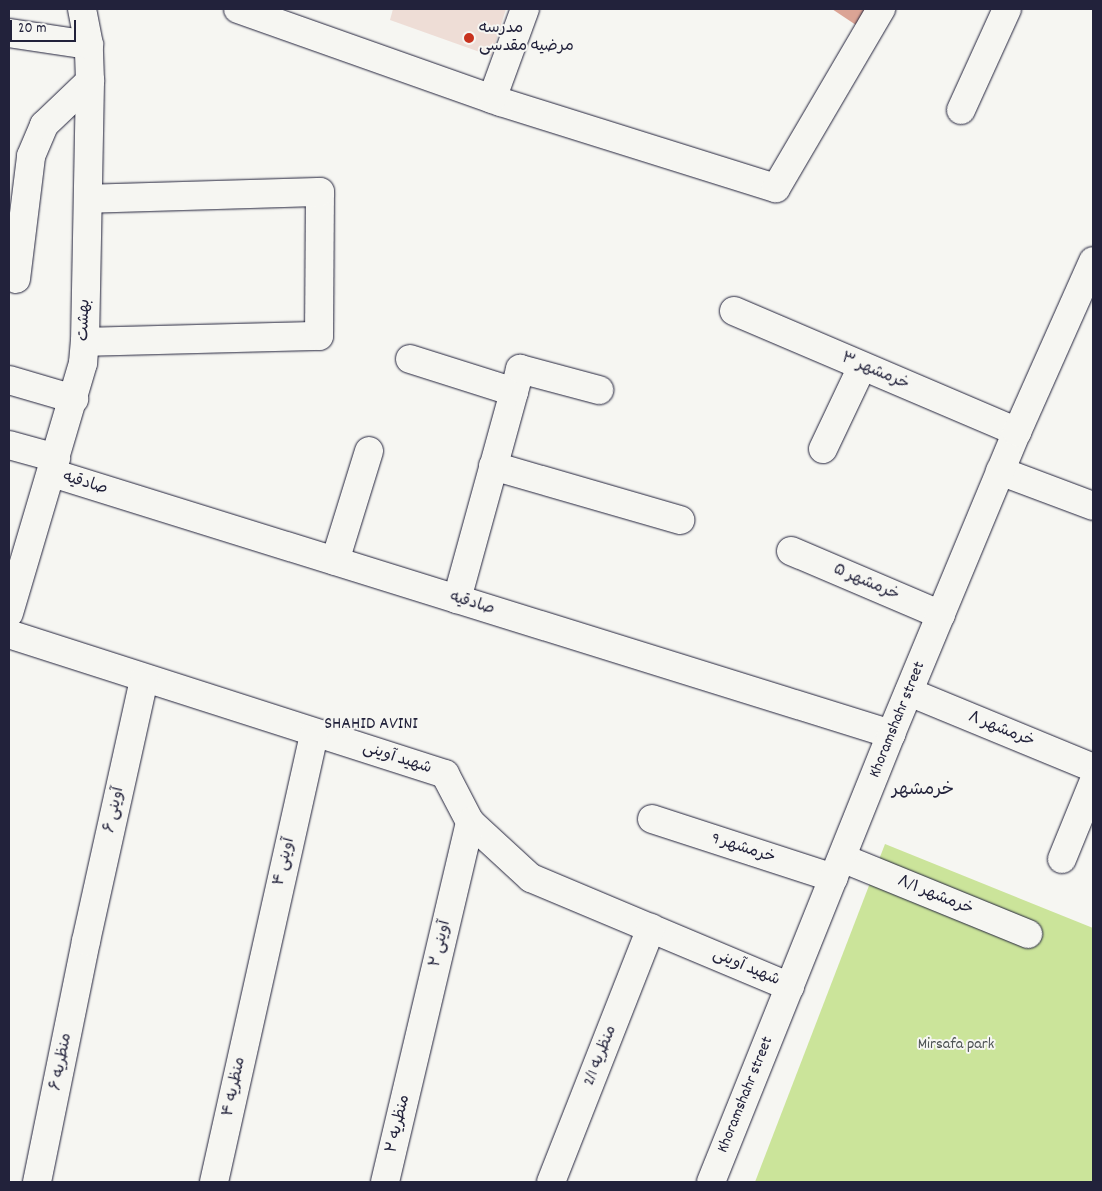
<!DOCTYPE html>
<html>
<head>
<meta charset="utf-8">
<style>
  body { margin:0 }
  #map { position:relative; width:1102px; height:1191px; overflow:hidden; background:#f6f6f2; font-family:Dekko,"Playpen Sans Arabic",sans-serif }
  div>[style] { position:absolute }
  [style*='--x'] { left:calc(var(--x)*1px); top:calc(var(--y)*1px); width:calc(var(--w)*1px); rotate:calc(var(--a)*1deg) }
  .built>* { inset:0; background:#eeddd6 }
  .green>* { inset:0; background:#cbe49a }
  .building>* { inset:0; background:#dba495 }
  .roads { filter:drop-shadow(0 0 1px #22223b) drop-shadow(0 0 1px #22223b) }
  .minor>* { height:28px; margin:-14px; padding:0 14px; transform-origin:14px; border-radius:14px; background:#f6f6f2 }
  .dots>* { width:14px; height:14px; translate:-50% -50%; box-sizing:border-box; border:2px solid #f6f6f2; border-radius:50% }
  span { translate:-50% -50%; white-space:nowrap; text-align:center; line-height:1.15; -webkit-text-stroke:4px #f6f6f2; paint-order:stroke }
  .poi-label { font-size:16px; color:#22223b }
  .left { translate:0 -50%; text-align:left }
  .street-label { font-size:16px; color:#22223b }
  .park-label { font-size:16px; color:#4c5253 }
  .neighbourhood-label { font-size:18px; color:#22223b }
  .frame { position:absolute; inset:0; border:10px solid #22223b; pointer-events:none }
  .scale { position:absolute; left:10px; top:20px; width:66px; height:22px; box-sizing:border-box; border:2px solid #22223b; border-top:0; padding-left:6px; font-size:15px; line-height:18px; white-space:nowrap; color:#22223b; -webkit-text-stroke:4px #f6f6f2; paint-order:stroke }
</style>
</head>
<body>
<div id="map">
  <div class="built">
    <i style="clip-path:polygon(393px 9px,506px 9px,491px 56px,390px 20px)"></i>
  </div>
  <div class="green">
    <i style="clip-path:polygon(885px 844px,1093px 928px,1093px 1182px,755px 1182px)"></i>
  </div>
  <div class="building">
    <i style="clip-path:polygon(832px 9px,868px 9px,859px 27px)"></i>
  </div>
  <div class="roads">
    <div class="minor">
      <i style="--x:238;--y:9;--w:279;--a:19.5"></i>
      <i style="--x:501;--y:102;--w:288;--a:17.4"></i>
      <i style="--x:776;--y:188;--w:208;--a:-59.6"></i>
      <i style="--x:9;--y:33;--w:81;--a:8.5"></i>
      <i style="--x:492;--y:99;--w:96;--a:-69.9"></i>
      <i style="--x:961;--y:110;--w:111;--a:-65.5"></i>
      <i style="--x:16;--y:279;--w:124;--a:-83"></i>
      <i style="--x:31;--y:156;--w:34;--a:-67"></i>
      <i style="--x:44;--y:125;--w:64;--a:-43.7"></i>
      <i style="--x:734;--y:311;--w:308;--a:23.1"></i>
      <i style="--x:85;--y:342;--w:234;--a:-1.5"></i>
      <i style="--x:319;--y:336;--w:144;--a:-89.6"></i>
      <i style="--x:320;--y:192;--w:232;--a:178.3"></i>
      <i style="--x:410;--y:359;--w:109;--a:17.6"></i>
      <i style="--x:514;--y:392;--w:215;--a:105.4"></i>
      <i style="--x:9;--y:380;--w:68;--a:16.3"></i>
      <i style="--x:514;--y:392;--w:24;--a:-75"></i>
      <i style="--x:520;--y:369;--w:82;--a:14.9"></i>
      <i style="--x:9;--y:445;--w:49;--a:15.5"></i>
      <i style="--x:823;--y:449;--w:91;--a:-64.6"></i>
      <i style="--x:493;--y:466;--w:195;--a:16.1"></i>
      <i style="--x:1000;--y:471;--w:99;--a:20.6"></i>
      <i style="--x:52;--y:473;--w:879;--a:17.28"></i>
      <i style="--x:791;--y:551;--w:163;--a:23.1"></i>
      <i style="--x:335;--y:561;--w:115;--a:-72.8"></i>
      <i style="--x:9;--y:613;--w:261;--a:-73.5"></i>
      <i style="--x:83;--y:363;--w:21;--a:-85"></i>
      <i style="--x:85;--y:342;--w:261;--a:-88.9"></i>
      <i style="--x:90;--y:81;--w:36;--a:-92"></i>
      <i style="--x:89;--y:45;--w:37;--a:-101"></i>
      <i style="--x:9;--y:634;--w:458;--a:17.8"></i>
      <i style="--x:445;--y:774;--w:54;--a:62.5"></i>
      <i style="--x:470;--y:822;--w:83;--a:42.6"></i>
      <i style="--x:531;--y:878;--w:281;--a:22.8"></i>
      <i style="--x:909;--y:692;--w:199;--a:22.4"></i>
      <i style="--x:652;--y:819;--w:191;--a:18"></i>
      <i style="--x:842;--y:858;--w:201;--a:22.2"></i>
      <i style="--x:1062;--y:859;--w:82;--a:-67.8"></i>
      <i style="--x:37;--y:1182;--w:246;--a:-78.5"></i>
      <i style="--x:86;--y:941;--w:268;--a:-77.5"></i>
      <i style="--x:214;--y:1182;--w:460;--a:-77.4"></i>
      <i style="--x:385;--y:1182;--w:370;--a:-76.7"></i>
      <i style="--x:551;--y:1182;--w:273;--a:-68.5"></i>
      <i style="--x:711;--y:1182;--w:483;--a:-68.1"></i>
      <i style="--x:891;--y:734;--w:327;--a:-67.4"></i>
      <i style="--x:1017;--y:432;--w:187;--a:-66"></i>
    </div>
  </div>
  <div class="dots">
    <i style="left:469px;top:38px;background:#c8321e"></i>
  </div>
  <div class="poi-label">
    <span class="left" style="left:479px;top:38px">مدرسه<br>مرضیه مقدسی</span>
  </div>
  <div class="street-label">
    <span style="left:85px;top:320px;rotate:-88deg">بهشت</span>
    <span style="left:875px;top:372px;rotate:23deg">خرمشهر ۳</span>
    <span style="left:85px;top:484px;rotate:17deg">صادقیه</span>
    <span style="left:866px;top:583px;rotate:23deg">خرمشهر ۵</span>
    <span style="left:472px;top:604px;rotate:17deg">صادقیه</span>
    <span style="left:898px;top:720px;rotate:-68deg">Khoramshahr street</span>
    <span style="left:1001px;top:730px;rotate:22deg">خرمشهر ۸</span>
    <span style="left:397px;top:759px;rotate:18deg">شهید آوینی</span>
    <span style="left:115px;top:810px;rotate:-78deg">آوینی ۶</span>
    <span style="left:743px;top:849px;rotate:18deg">خرمشهر 9</span>
    <span style="left:285px;top:862px;rotate:-77deg">آوینی ۴</span>
    <span style="left:935px;top:896px;rotate:22deg">خرمشهر ۸/۱</span>
    <span style="left:441px;top:944px;rotate:-77deg">آوینی ۲</span>
    <span style="left:746px;top:968px;rotate:23deg">شهید آوینی</span>
    <span style="left:601px;top:1056px;rotate:-68deg">منظریه 2/1</span>
    <span style="left:62px;top:1062px;rotate:-79deg">منظریه ۶</span>
    <span style="left:235px;top:1087px;rotate:-78deg">منظریه ۴</span>
    <span style="left:746px;top:1095px;rotate:-68deg">Khoramshahr street</span>
    <span style="left:399px;top:1124px;rotate:-77deg">منظریه ۲</span>
  </div>
  <div class="park-label">
    <span style="left:956px;top:1045px">Mirsafa park</span>
  </div>
  <div class="neighbourhood-label">
    <span style="left:371px;top:725px">SHAHID AVINI</span>
    <span style="left:923px;top:791px">خرمشهر</span>
  </div>
  <div class="frame"></div>
  <div class="scale">20 m</div>
</div>
</body>
</html>
